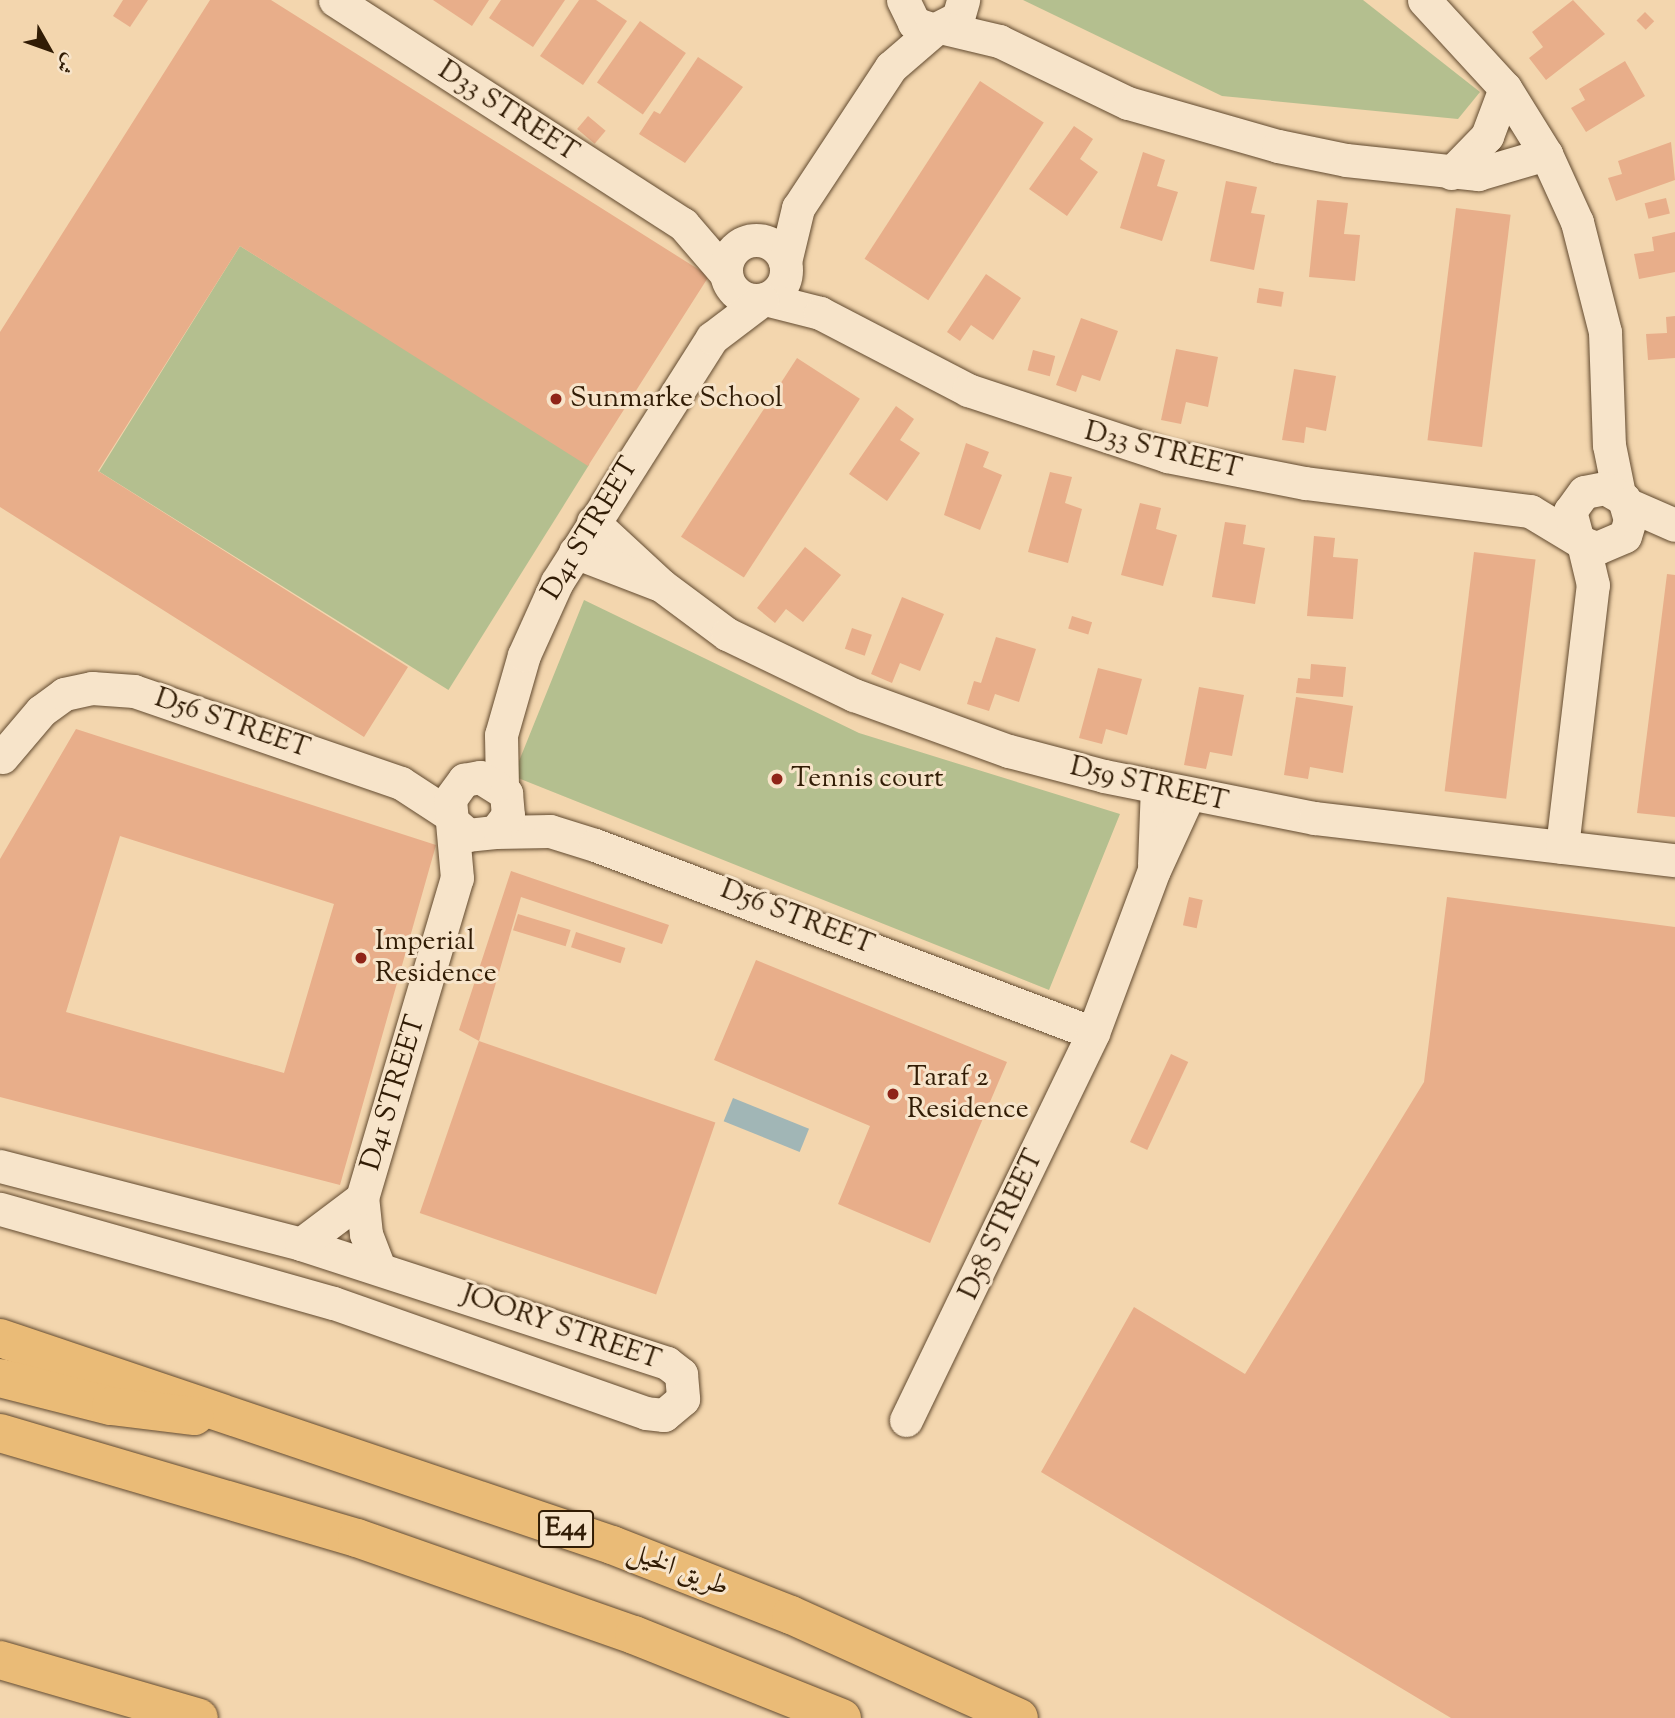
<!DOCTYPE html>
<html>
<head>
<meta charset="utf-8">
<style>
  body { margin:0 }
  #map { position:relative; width:1675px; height:1718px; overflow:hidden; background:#f3d6ae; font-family:"Sorts Mill Goudy",Amiri,serif }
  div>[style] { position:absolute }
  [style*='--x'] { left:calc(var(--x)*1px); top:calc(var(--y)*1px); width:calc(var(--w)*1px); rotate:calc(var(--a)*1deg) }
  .green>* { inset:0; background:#b4bf8f; transform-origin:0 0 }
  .water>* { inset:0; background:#a1b6b6; transform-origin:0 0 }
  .building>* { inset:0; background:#e8ae8a; transform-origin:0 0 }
  .roads { filter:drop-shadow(0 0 2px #624a2f) drop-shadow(0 0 2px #624a2f) }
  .minor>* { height:33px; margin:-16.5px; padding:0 16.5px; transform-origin:16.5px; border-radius:16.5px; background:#f7e4ca }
  .minor>.ring { margin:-16.5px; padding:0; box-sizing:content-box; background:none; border:33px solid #f7e4ca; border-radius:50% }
  .highway>* { height:38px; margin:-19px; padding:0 19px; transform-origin:19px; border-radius:19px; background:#eabb77 }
  .dots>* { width:19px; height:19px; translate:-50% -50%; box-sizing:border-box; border:4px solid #f7e4ca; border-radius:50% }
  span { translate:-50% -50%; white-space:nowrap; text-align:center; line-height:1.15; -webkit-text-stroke:6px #f7e4ca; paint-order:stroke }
  .shield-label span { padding:2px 5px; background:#f7e4ca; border:2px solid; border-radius:5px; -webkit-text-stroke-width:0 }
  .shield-label { font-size:26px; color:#311c05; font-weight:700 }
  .street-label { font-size:28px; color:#311c05 }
  .poi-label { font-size:28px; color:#311c05 }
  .left { translate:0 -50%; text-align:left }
  .north { position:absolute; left:14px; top:14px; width:70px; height:70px; -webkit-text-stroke:5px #f7e4ca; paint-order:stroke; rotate:130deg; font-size:19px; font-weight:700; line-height:28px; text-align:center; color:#311c05 }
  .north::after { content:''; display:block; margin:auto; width:24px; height:32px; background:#311c05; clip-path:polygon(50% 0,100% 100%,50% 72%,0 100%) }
</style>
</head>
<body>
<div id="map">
  <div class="green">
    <i style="clip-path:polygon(1023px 0,1363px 0,1480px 92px,1458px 119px,1222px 96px)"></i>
    <i style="left:240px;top:246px;width:412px;height:266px;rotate:32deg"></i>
    <i style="clip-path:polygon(584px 600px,859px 733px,1120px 814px,1049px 990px,513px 776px)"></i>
  </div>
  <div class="water">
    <i style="left:733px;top:1098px;width:82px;height:25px;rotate:22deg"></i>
  </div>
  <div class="building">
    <i style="clip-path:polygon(123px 0,148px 0,130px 27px,113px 16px)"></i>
    <i style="clip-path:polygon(210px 0,271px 0,709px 276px,588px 466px,240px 246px,98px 471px,408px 667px,364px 737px,0 507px,0 332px)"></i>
    <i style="clip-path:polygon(433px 0,489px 0,472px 26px)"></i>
    <i style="clip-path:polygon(501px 0,565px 0,533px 47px,489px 18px)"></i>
    <i style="clip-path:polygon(579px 0,596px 0,627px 21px,583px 85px,540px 56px)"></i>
    <i style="clip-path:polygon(1573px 0,1605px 34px,1546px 80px,1529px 58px,1543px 47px,1532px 32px)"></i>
    <i style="left:1645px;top:12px;width:13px;height:12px;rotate:45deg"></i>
    <i style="left:640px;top:21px;width:56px;height:75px;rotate:35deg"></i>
    <i style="clip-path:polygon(698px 57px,743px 87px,685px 163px,639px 134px,654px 111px,660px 114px)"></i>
    <i style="clip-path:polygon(1625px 61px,1645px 96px,1586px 132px,1571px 108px,1585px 100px,1579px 89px)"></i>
    <i style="left:980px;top:81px;width:76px;height:212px;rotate:33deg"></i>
    <i style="left:588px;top:116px;width:23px;height:17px;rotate:40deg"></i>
    <i style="clip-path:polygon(1074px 126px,1093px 139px,1080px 159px,1098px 172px,1067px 216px,1029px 189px)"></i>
    <i style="clip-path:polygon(1671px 142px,1675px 180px,1616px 201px,1608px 178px,1622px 174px,1618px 161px)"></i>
    <i style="clip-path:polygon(1143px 152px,1165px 160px,1157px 186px,1178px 192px,1162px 241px,1120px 228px)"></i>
    <i style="clip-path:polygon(1226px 181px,1257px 187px,1251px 213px,1265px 215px,1254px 270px,1210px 261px)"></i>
    <i style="left:1666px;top:198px;width:16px;height:22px;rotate:76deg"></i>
    <i style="clip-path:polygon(1317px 200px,1348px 203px,1344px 234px,1360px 235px,1355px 281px,1309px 277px)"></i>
    <i style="left:1456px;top:208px;width:55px;height:234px;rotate:7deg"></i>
    <i style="clip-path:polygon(1675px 232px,1675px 272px,1639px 279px,1634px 254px,1654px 251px,1652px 237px)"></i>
    <i style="clip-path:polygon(986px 274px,1021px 298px,993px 340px,971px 325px,960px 341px,947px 332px)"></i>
    <i style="left:1259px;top:288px;width:25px;height:15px;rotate:9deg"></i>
    <i style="clip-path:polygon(1675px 316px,1675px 358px,1648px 360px,1646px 334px,1667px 333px,1666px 317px)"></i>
    <i style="clip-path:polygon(1081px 318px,1118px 331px,1100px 381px,1082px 375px,1076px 392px,1056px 385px)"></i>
    <i style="clip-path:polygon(1176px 349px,1218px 357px,1208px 407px,1186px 402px,1181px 424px,1161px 420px)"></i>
    <i style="left:1033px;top:350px;width:23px;height:21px;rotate:15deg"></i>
    <i style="left:797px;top:358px;width:75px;height:213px;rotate:33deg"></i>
    <i style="clip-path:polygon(1294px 369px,1336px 376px,1326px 431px,1306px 427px,1304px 443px,1282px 440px)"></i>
    <i style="clip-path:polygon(896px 406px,914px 419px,900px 440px,920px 453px,887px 501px,849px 474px)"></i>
    <i style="clip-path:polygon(966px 443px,989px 452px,983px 467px,1002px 475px,980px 530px,944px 515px)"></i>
    <i style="clip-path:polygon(1050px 472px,1072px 477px,1065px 503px,1082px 509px,1068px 563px,1028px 552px)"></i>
    <i style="clip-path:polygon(1140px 503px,1161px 508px,1156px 529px,1177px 535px,1163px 586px,1121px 575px)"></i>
    <i style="clip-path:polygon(1225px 522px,1246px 525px,1243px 544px,1265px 548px,1255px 604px,1212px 597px)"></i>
    <i style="clip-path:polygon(1314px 536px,1335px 538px,1333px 557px,1358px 559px,1353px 619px,1307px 616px)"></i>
    <i style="clip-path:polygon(805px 547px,841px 575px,803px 622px,786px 609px,775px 623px,757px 608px)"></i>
    <i style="left:1474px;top:552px;width:62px;height:241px;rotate:7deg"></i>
    <i style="clip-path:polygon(1667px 574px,1675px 575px,1675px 817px,1637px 813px)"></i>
    <i style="clip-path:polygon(902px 597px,944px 614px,920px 671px,900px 663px,892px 683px,871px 674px)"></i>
    <i style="left:1072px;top:616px;width:21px;height:13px;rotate:17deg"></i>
    <i style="left:852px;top:628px;width:21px;height:22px;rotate:19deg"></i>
    <i style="clip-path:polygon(996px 637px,1036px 649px,1019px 702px,995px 694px,989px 711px,967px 704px,974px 681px,981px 683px)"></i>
    <i style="clip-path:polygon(1311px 664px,1346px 667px,1343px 697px,1296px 693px,1298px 678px,1310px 679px)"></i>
    <i style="clip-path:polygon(1098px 668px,1142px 679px,1127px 735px,1106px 729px,1102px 744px,1079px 738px)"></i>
    <i style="clip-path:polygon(1199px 687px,1244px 695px,1232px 756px,1210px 752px,1206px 769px,1184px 765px)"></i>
    <i style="clip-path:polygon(1296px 697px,1353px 706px,1343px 773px,1310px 767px,1308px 779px,1284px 775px)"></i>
    <i style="clip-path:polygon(evenodd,76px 729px,436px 845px,340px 1185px,0 1097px,0 859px,76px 729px,120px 836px,334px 904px,284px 1073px,66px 1012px,120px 836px)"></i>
    <i style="clip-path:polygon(511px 871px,669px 925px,662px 944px,521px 897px,479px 1041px,459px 1030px)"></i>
    <i style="left:1189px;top:897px;width:14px;height:29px;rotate:12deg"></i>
    <i style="clip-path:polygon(1447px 897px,1675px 927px,1675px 1718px,1451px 1718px,1041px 1472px,1134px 1307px,1245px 1374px,1424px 1082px)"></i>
    <i style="left:518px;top:914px;width:55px;height:17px;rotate:17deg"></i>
    <i style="left:576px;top:932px;width:52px;height:16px;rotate:18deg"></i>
    <i style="clip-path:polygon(756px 960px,1007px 1062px,930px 1243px,838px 1204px,870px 1126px,714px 1060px)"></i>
    <i style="left:479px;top:1041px;width:250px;height:182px;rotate:19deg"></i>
    <i style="left:1171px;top:1054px;width:19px;height:97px;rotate:25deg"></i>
  </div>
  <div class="roads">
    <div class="minor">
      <i style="--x:335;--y:0;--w:414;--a:32.8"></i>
      <i style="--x:683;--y:224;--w:66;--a:49.3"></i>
      <i style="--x:903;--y:0;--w:25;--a:64"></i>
      <i style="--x:914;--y:23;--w:21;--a:19"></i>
      <i style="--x:934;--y:30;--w:27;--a:-27"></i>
      <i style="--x:958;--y:18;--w:19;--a:-74"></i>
      <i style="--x:1424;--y:0;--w:120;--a:47.4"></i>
      <i style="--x:1505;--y:88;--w:78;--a:58.2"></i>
      <i style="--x:1546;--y:154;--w:75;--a:65.5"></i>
      <i style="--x:1577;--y:222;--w:114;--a:75.7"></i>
      <i style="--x:1605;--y:332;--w:113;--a:88"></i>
      <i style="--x:1609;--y:445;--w:50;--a:78.5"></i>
      <i style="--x:944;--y:28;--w:57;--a:13.3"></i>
      <i style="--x:999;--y:41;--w:143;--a:25.7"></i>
      <i style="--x:1128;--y:103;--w:156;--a:16"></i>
      <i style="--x:1278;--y:146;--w:69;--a:11.6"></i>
      <i style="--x:1346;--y:160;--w:133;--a:6.1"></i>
      <i style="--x:1478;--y:174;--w:71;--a:-16.4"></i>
      <i style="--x:1451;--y:173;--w:52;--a:-45.8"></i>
      <i style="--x:1487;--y:136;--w:51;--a:-69.4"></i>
      <i class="ring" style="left:726px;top:240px;width:27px;height:27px"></i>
      <i style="--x:785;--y:262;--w:56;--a:-76.5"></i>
      <i style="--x:798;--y:208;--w:169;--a:-56.6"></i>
      <i style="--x:891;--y:67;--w:57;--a:-40.7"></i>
      <i style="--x:765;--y:299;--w:57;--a:14.3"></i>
      <i style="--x:820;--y:313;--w:167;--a:27.5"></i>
      <i style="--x:968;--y:390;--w:210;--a:18.3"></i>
      <i style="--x:1167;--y:456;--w:141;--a:11.1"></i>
      <i style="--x:1305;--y:483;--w:227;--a:7.1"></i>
      <i style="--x:1530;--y:511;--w:62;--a:31.1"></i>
      <i style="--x:1583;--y:543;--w:15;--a:20"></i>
      <i style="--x:1597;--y:548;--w:30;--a:-23"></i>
      <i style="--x:1625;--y:536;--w:17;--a:-73"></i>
      <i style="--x:1630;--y:520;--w:22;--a:-106"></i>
      <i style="--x:1624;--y:499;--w:22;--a:-150"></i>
      <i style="--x:1605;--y:488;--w:21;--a:169"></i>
      <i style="--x:1584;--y:492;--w:24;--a:126"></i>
      <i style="--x:1570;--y:511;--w:27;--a:75"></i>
      <i style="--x:1627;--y:504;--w:52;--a:23.6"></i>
      <i style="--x:593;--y:522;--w:93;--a:42.8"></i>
      <i style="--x:661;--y:585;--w:82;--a:36.6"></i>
      <i style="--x:727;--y:634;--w:141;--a:25.7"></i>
      <i style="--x:854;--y:695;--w:165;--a:19.9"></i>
      <i style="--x:1009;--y:751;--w:98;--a:14.7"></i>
      <i style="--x:1104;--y:776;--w:215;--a:11.3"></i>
      <i style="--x:1315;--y:818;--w:362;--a:6.7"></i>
      <i style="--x:575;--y:552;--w:89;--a:21.1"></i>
      <i style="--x:2;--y:757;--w:60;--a:-49.7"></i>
      <i style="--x:41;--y:711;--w:29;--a:-36"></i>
      <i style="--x:64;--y:694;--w:29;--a:-12"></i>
      <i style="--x:92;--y:688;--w:42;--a:4.1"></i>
      <i style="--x:134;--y:691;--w:282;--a:19"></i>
      <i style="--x:401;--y:783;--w:59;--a:33.1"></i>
      <i style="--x:502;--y:787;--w:52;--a:-91.1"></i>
      <i style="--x:501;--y:735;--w:83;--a:-74"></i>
      <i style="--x:524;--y:655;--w:80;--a:-65.7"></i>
      <i style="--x:557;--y:582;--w:289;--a:-57.6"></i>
      <i style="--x:712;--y:338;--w:63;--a:-37.2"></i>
      <i style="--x:495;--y:832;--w:55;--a:-1"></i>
      <i style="--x:550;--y:831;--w:47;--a:17.3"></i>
      <i style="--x:595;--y:845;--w:532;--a:20.68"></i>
      <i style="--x:1562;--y:847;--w:264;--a:-83.3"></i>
      <i style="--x:1593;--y:585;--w:43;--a:-103.4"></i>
      <i style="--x:1154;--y:864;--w:77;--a:-87.8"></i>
      <i style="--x:0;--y:1166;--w:311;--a:14.5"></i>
      <i style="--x:301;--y:1244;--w:385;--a:18"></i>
      <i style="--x:667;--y:1363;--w:18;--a:38"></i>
      <i style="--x:681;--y:1374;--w:25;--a:85"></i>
      <i style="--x:683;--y:1399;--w:25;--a:140"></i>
      <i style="--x:664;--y:1415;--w:18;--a:-174"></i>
      <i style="--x:646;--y:1413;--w:332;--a:-160.6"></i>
      <i style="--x:333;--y:1303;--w:346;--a:-164.2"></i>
      <i style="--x:301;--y:1244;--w:76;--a:-37"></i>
      <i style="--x:379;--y:1268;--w:36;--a:-111"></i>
      <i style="--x:366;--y:1234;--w:36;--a:-96"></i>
      <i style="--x:362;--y:1198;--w:334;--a:-73.5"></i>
      <i style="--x:457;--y:878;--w:79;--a:-95.1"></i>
      <i style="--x:450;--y:799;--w:24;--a:-54"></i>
      <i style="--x:464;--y:780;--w:16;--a:-11"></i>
      <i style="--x:480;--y:777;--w:31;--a:32"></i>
      <i style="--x:506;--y:793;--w:22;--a:85"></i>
      <i style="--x:508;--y:815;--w:21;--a:127"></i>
      <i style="--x:495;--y:832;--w:27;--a:174"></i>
      <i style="--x:468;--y:835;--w:20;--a:-139"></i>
      <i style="--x:906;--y:1420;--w:430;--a:-64.2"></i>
      <i style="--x:1093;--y:1033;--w:174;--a:-69.5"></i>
      <i style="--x:1154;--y:870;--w:84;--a:-65.3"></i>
    </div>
    <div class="highway">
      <i style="--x:0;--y:1338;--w:646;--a:18.69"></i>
      <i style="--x:612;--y:1545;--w:192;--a:21.4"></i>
      <i style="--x:791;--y:1615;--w:250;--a:24.3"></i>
      <i style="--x:0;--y:1378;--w:114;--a:14.2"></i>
      <i style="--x:111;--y:1406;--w:84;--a:6.9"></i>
      <i style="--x:0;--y:1433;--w:372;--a:16.4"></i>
      <i style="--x:357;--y:1538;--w:293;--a:19.3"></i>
      <i style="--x:634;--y:1635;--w:224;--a:21.8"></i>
      <i style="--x:0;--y:1660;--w:207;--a:16.2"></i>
    </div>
  </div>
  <div class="dots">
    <i style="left:556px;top:399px;background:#8f2418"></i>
    <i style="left:777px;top:779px;background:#8f2418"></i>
    <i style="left:361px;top:958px;background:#8f2418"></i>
    <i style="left:893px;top:1094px;background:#8f2418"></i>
  </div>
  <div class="shield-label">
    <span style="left:566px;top:1529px">E44</span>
  </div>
  <div class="street-label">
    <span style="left:508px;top:112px;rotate:33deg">D33 STREET</span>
    <span style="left:1163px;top:451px;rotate:14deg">D33 STREET</span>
    <span style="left:591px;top:529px;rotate:-59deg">D41 STREET</span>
    <span style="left:232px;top:724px;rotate:19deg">D56 STREET</span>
    <span style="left:1149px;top:785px;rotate:13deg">D59 STREET</span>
    <span style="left:797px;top:918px;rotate:21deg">D56 STREET</span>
    <span style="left:394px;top:1093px;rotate:-73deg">D41 STREET</span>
    <span style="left:1002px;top:1225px;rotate:-65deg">D58 STREET</span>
    <span style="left:561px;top:1328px;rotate:19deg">JOORY STREET</span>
    <span style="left:678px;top:1570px;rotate:21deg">طريق الخيل</span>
  </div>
  <div class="poi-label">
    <span class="left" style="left:570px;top:399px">Sunmarke School</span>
    <span class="left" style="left:791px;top:779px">Tennis court</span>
    <span class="left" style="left:375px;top:958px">Imperial<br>Residence</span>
    <span class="left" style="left:907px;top:1094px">Taraf 2<br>Residence</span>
  </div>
  <div class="north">ش</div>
</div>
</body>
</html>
